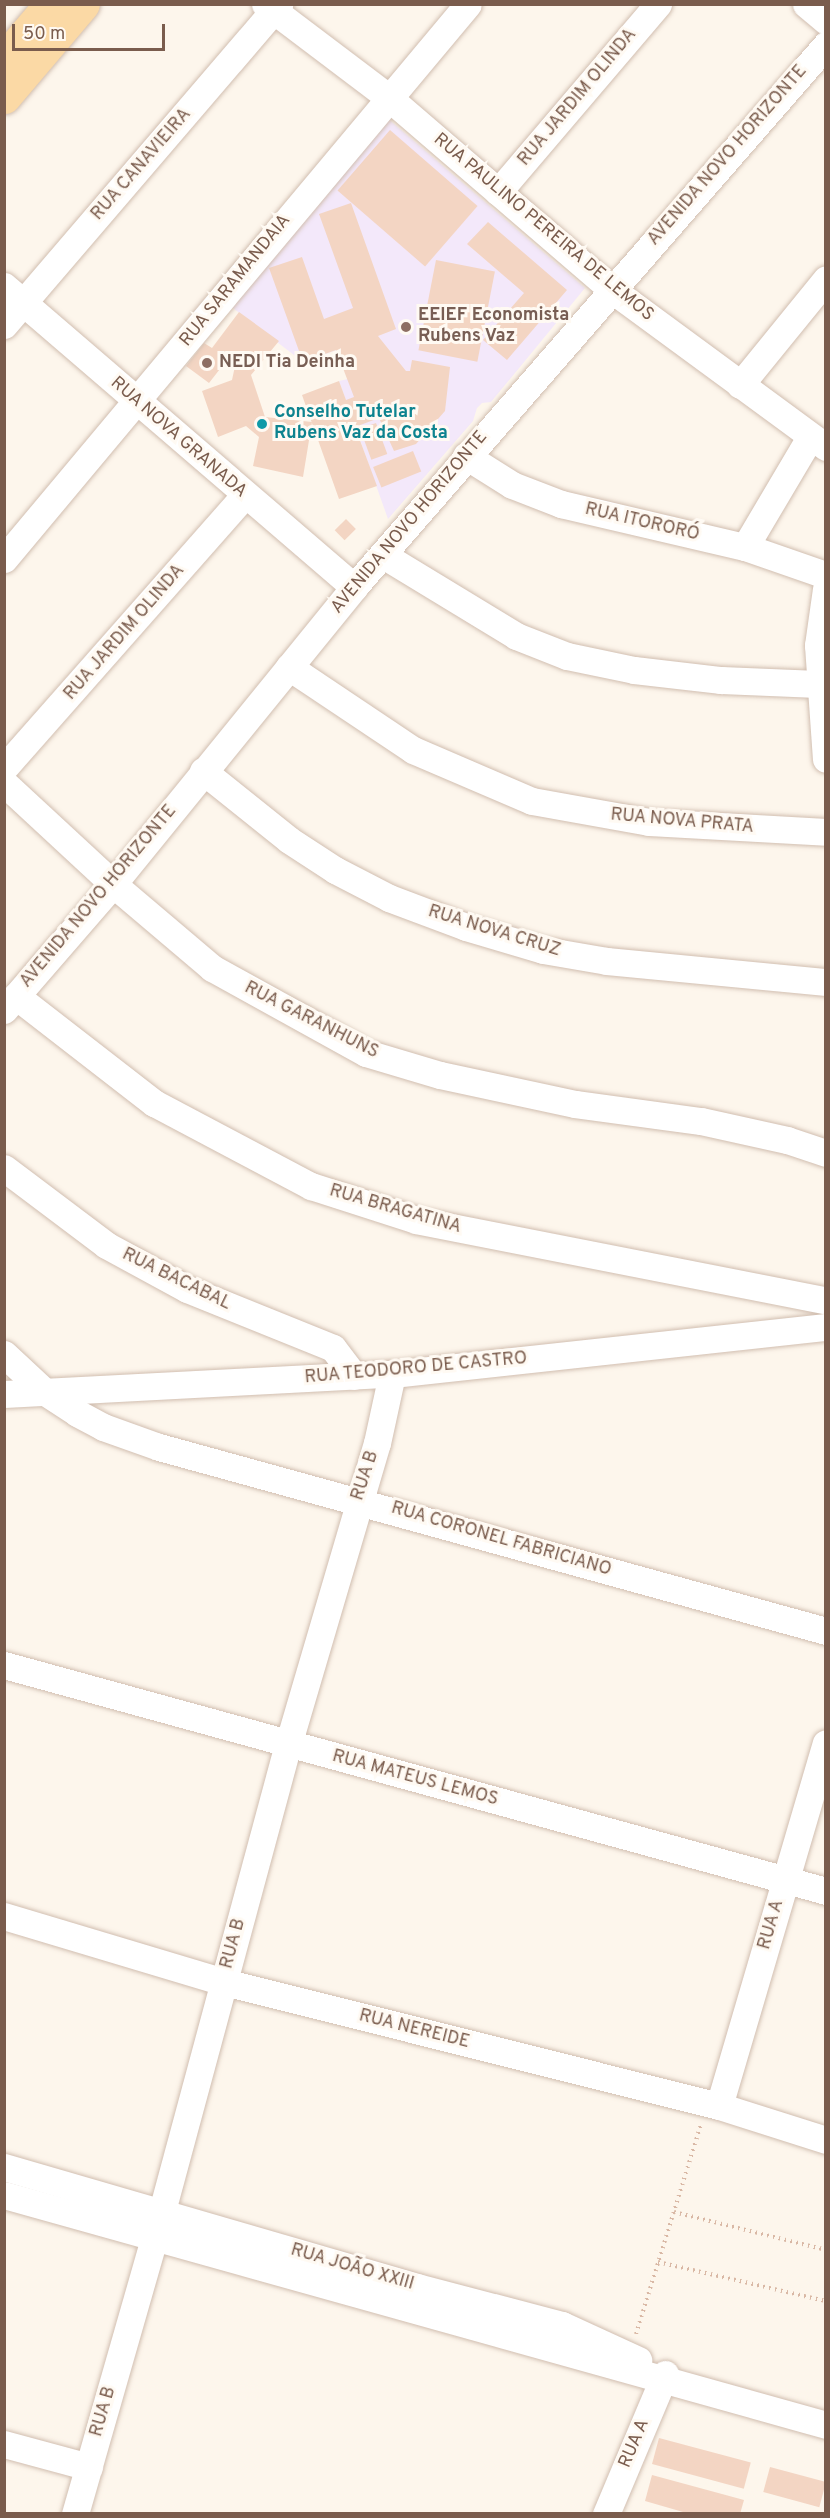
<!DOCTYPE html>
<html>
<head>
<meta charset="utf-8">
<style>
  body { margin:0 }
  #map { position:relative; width:830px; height:2518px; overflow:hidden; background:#fdf6ec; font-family:Overpass,sans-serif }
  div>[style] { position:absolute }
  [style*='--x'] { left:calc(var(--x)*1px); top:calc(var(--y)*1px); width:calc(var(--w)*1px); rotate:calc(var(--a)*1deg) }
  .education>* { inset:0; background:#f3e8fa }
  .building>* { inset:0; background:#f3d5c3; transform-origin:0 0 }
  .path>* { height:4px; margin-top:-2px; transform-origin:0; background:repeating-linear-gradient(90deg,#d9b8a5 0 1.5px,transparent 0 6px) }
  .roads { filter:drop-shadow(0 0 2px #d1beb0) drop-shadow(0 0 2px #d1beb0) }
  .minor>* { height:27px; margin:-13.5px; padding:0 13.5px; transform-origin:13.5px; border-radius:13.5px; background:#fff }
  .major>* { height:33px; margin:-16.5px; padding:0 16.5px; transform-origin:16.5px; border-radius:16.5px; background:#fbd9a5 }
  .dots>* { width:16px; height:16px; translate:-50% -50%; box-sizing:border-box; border:3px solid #fffaf3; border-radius:50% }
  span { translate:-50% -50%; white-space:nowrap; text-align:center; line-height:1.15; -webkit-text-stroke:6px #fffaf3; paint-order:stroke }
  .street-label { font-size:18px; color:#7a5c4d }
  .education-label { font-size:18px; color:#785e54; font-weight:700 }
  .left { translate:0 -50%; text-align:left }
  .culture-label { font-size:18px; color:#0d838f; font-weight:700 }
  .frame { position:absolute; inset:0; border:6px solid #7a5c4d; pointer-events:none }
  .scale { position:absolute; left:12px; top:24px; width:153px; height:27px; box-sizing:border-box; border:3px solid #7a5c4d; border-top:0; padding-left:8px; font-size:18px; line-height:21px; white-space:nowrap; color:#7a5c4d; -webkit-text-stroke:4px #fffaf3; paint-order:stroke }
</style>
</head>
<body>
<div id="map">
  <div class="education">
    <i style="clip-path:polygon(386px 117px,585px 288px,491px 402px,482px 403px,477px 408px,473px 421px,388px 519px,339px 381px,348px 379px,337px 350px,303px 362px,229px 305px)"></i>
  </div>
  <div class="building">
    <i style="left:390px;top:130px;width:116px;height:80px;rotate:41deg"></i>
    <i style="clip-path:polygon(351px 203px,396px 329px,378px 336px,406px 371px,410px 371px,412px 360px,450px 367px,445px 411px,416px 444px,394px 451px,379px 418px,355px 427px,377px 486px,339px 499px,302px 395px,339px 381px,346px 400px,354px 397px,336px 350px,303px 362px,269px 268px,302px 257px,324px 319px,353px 308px,319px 214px)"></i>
    <i style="clip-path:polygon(488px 222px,567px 290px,507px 360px,483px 340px,524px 293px,467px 244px)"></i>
    <i style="left:436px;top:260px;width:60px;height:92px;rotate:11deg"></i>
    <i style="clip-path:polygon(239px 312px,279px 341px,251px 375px,265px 417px,312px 422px,303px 477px,253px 466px,259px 437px,246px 426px,218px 437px,202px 391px,232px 380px,235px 366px,227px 360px,209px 383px,186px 366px,204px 343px,212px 348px)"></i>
    <i style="left:376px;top:423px;width:33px;height:17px;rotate:70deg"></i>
    <i style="left:413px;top:451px;width:22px;height:43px;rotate:68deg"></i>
    <i style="left:346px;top:519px;width:14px;height:16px;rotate:45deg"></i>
    <i style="left:659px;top:2438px;width:95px;height:27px;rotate:15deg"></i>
    <i style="left:770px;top:2467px;width:58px;height:26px;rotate:15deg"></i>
    <i style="clip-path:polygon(652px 2475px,744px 2500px,740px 2514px,690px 2514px,645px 2501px)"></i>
  </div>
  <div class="path">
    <i style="--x:674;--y:2212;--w:157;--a:14"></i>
    <i style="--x:658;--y:2262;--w:172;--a:13.1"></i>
    <i style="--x:636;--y:2334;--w:220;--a:-72.8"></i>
  </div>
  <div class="roads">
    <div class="minor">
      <i style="--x:265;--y:4;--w:154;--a:37.1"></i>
      <i style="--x:388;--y:97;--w:294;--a:40.7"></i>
      <i style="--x:611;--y:289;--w:267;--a:36.3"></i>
      <i style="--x:806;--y:4;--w:26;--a:40"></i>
      <i style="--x:498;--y:192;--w:247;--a:-49.6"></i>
      <i style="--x:4;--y:286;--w:462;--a:40.7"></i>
      <i style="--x:4;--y:325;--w:423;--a:-49.4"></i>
      <i style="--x:740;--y:385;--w:136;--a:-50.9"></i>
      <i style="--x:466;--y:456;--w:54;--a:32.2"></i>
      <i style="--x:512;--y:485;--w:53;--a:21.2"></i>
      <i style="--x:561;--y:504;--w:189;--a:13.2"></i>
      <i style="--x:745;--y:547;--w:86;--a:19.1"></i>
      <i style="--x:745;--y:547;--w:128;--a:-59.4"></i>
      <i style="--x:383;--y:555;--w:156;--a:31.3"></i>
      <i style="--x:516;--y:636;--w:55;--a:21.4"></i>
      <i style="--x:567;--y:656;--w:68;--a:11.8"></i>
      <i style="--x:634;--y:670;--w:88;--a:6.6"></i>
      <i style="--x:721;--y:680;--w:97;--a:2.4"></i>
      <i style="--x:4;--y:559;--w:723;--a:-50.1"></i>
      <i style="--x:826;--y:589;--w:57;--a:98.1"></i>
      <i style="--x:818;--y:645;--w:114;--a:86"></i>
      <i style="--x:289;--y:667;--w:149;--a:33.8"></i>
      <i style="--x:413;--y:750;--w:129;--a:23.2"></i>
      <i style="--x:532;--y:801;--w:119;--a:10.2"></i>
      <i style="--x:649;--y:822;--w:177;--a:3.2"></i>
      <i style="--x:4;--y:768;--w:363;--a:-48.6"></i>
      <i style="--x:203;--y:771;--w:110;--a:38.7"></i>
      <i style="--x:289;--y:840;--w:55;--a:33.1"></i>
      <i style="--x:335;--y:870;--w:61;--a:27.4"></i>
      <i style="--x:389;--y:898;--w:82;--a:20.6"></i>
      <i style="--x:466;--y:927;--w:80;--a:16.6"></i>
      <i style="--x:543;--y:950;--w:65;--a:9.8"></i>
      <i style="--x:607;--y:961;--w:220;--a:5.5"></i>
      <i style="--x:4;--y:783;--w:149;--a:42.8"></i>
      <i style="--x:113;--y:884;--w:130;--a:40.3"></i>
      <i style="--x:212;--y:968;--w:176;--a:28.9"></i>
      <i style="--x:366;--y:1053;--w:77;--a:16.6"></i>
      <i style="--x:440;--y:1075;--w:138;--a:12.1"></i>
      <i style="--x:575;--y:1104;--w:127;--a:7.7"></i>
      <i style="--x:701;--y:1121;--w:88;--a:12.5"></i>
      <i style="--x:787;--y:1140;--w:41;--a:18.4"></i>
      <i style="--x:16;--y:996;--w:175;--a:37.8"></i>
      <i style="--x:154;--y:1103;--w:178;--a:27.9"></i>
      <i style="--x:311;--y:1186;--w:110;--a:17.9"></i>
      <i style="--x:416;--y:1220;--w:416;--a:11.1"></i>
      <i style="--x:4;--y:1010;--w:167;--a:-49.1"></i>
      <i style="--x:113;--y:884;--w:382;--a:-50.9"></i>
      <i style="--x:354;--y:587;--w:719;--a:-48.95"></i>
      <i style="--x:4;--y:1168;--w:128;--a:37"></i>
      <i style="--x:106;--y:1245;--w:92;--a:28.5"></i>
      <i style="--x:187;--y:1289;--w:157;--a:22"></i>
      <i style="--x:333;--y:1348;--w:35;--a:53"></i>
      <i style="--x:4;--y:1354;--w:56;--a:42.8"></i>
      <i style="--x:45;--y:1392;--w:38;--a:33"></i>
      <i style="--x:77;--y:1413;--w:30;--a:28"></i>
      <i style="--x:103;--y:1427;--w:59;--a:19.7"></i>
      <i style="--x:159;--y:1447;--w:692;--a:15.42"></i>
      <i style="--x:4;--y:1394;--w:389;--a:-3"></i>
      <i style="--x:392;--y:1374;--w:437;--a:-6.2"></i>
      <i style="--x:4;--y:1665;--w:853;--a:15.37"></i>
      <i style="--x:4;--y:1916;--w:230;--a:16.7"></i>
      <i style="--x:224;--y:1982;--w:510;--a:14.06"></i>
      <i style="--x:719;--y:2106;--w:112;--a:17.6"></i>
      <i style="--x:719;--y:2106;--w:378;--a:-73.6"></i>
      <i style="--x:4;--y:2167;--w:430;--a:16.2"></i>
      <i style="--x:417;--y:2287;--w:150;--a:14.7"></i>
      <i style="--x:562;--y:2325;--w:84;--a:24.7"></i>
      <i style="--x:4;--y:2195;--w:854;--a:15.63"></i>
      <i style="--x:4;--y:2444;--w:88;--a:15.1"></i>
      <i style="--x:75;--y:2514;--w:315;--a:-74"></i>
      <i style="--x:162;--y:2211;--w:483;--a:-74.9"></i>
      <i style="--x:288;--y:1745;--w:315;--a:-73.6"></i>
      <i style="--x:377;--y:1443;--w:71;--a:-77.7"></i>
      <i style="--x:606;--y:2514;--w:152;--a:-67.1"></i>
    </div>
    <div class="major">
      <i style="--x:4;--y:59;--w:72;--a:-49.5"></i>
      <i style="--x:4;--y:97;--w:122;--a:-49.7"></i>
    </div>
  </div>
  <div class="dots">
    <i style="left:406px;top:327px;background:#8d6e63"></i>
    <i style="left:207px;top:363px;background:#8d6e63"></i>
    <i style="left:262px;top:424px;background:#0f9aa8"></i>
  </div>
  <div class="street-label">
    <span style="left:578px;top:98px;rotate:-50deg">RUA JARDIM OLINDA</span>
    <span style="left:728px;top:156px;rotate:-49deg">AVENIDA NOVO HORIZONTE</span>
    <span style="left:142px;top:165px;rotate:-49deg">RUA CANAVIEIRA</span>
    <span style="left:543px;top:228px;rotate:40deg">RUA PAULINO PEREIRA DE LEMOS</span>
    <span style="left:236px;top:281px;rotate:-51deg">RUA SARAMANDAIA</span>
    <span style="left:178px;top:438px;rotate:41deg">RUA NOVA GRANADA</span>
    <span style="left:410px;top:523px;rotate:-50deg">AVENIDA NOVO HORIZONTE</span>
    <span style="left:642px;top:523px;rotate:13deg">RUA ITORORÓ</span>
    <span style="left:125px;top:633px;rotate:-49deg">RUA JARDIM OLINDA</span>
    <span style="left:682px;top:822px;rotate:5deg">RUA NOVA PRATA</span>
    <span style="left:99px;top:897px;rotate:-50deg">AVENIDA NOVO HORIZONTE</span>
    <span style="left:494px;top:932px;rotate:17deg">RUA NOVA CRUZ</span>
    <span style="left:311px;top:1021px;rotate:27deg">RUA GARANHUNS</span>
    <span style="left:395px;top:1210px;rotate:16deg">RUA BRAGATINA</span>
    <span style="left:176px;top:1280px;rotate:26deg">RUA BACABAL</span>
    <span style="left:416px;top:1369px;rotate:-5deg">RUA TEODORO DE CASTRO</span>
    <span style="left:366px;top:1476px;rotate:-72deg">RUA B</span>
    <span style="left:501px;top:1540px;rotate:16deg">RUA CORONEL FABRICIANO</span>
    <span style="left:415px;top:1779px;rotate:15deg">RUA MATEUS LEMOS</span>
    <span style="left:772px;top:1925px;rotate:-74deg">RUA A</span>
    <span style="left:234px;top:1944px;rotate:-75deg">RUA B</span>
    <span style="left:414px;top:2030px;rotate:14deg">RUA NEREIDE</span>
    <span style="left:352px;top:2268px;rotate:16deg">RUA JOÃO XXIII</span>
    <span style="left:104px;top:2412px;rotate:-74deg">RUA B</span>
    <span style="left:635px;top:2444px;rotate:-67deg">RUA A</span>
  </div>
  <div class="education-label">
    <span class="left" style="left:418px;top:327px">EEIEF Economista<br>Rubens Vaz</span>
    <span class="left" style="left:219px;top:363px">NEDI Tia Deinha</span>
  </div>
  <div class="culture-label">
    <span class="left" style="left:274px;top:424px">Conselho Tutelar<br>Rubens Vaz da Costa</span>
  </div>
  <div class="frame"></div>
  <div class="scale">50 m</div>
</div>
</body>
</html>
